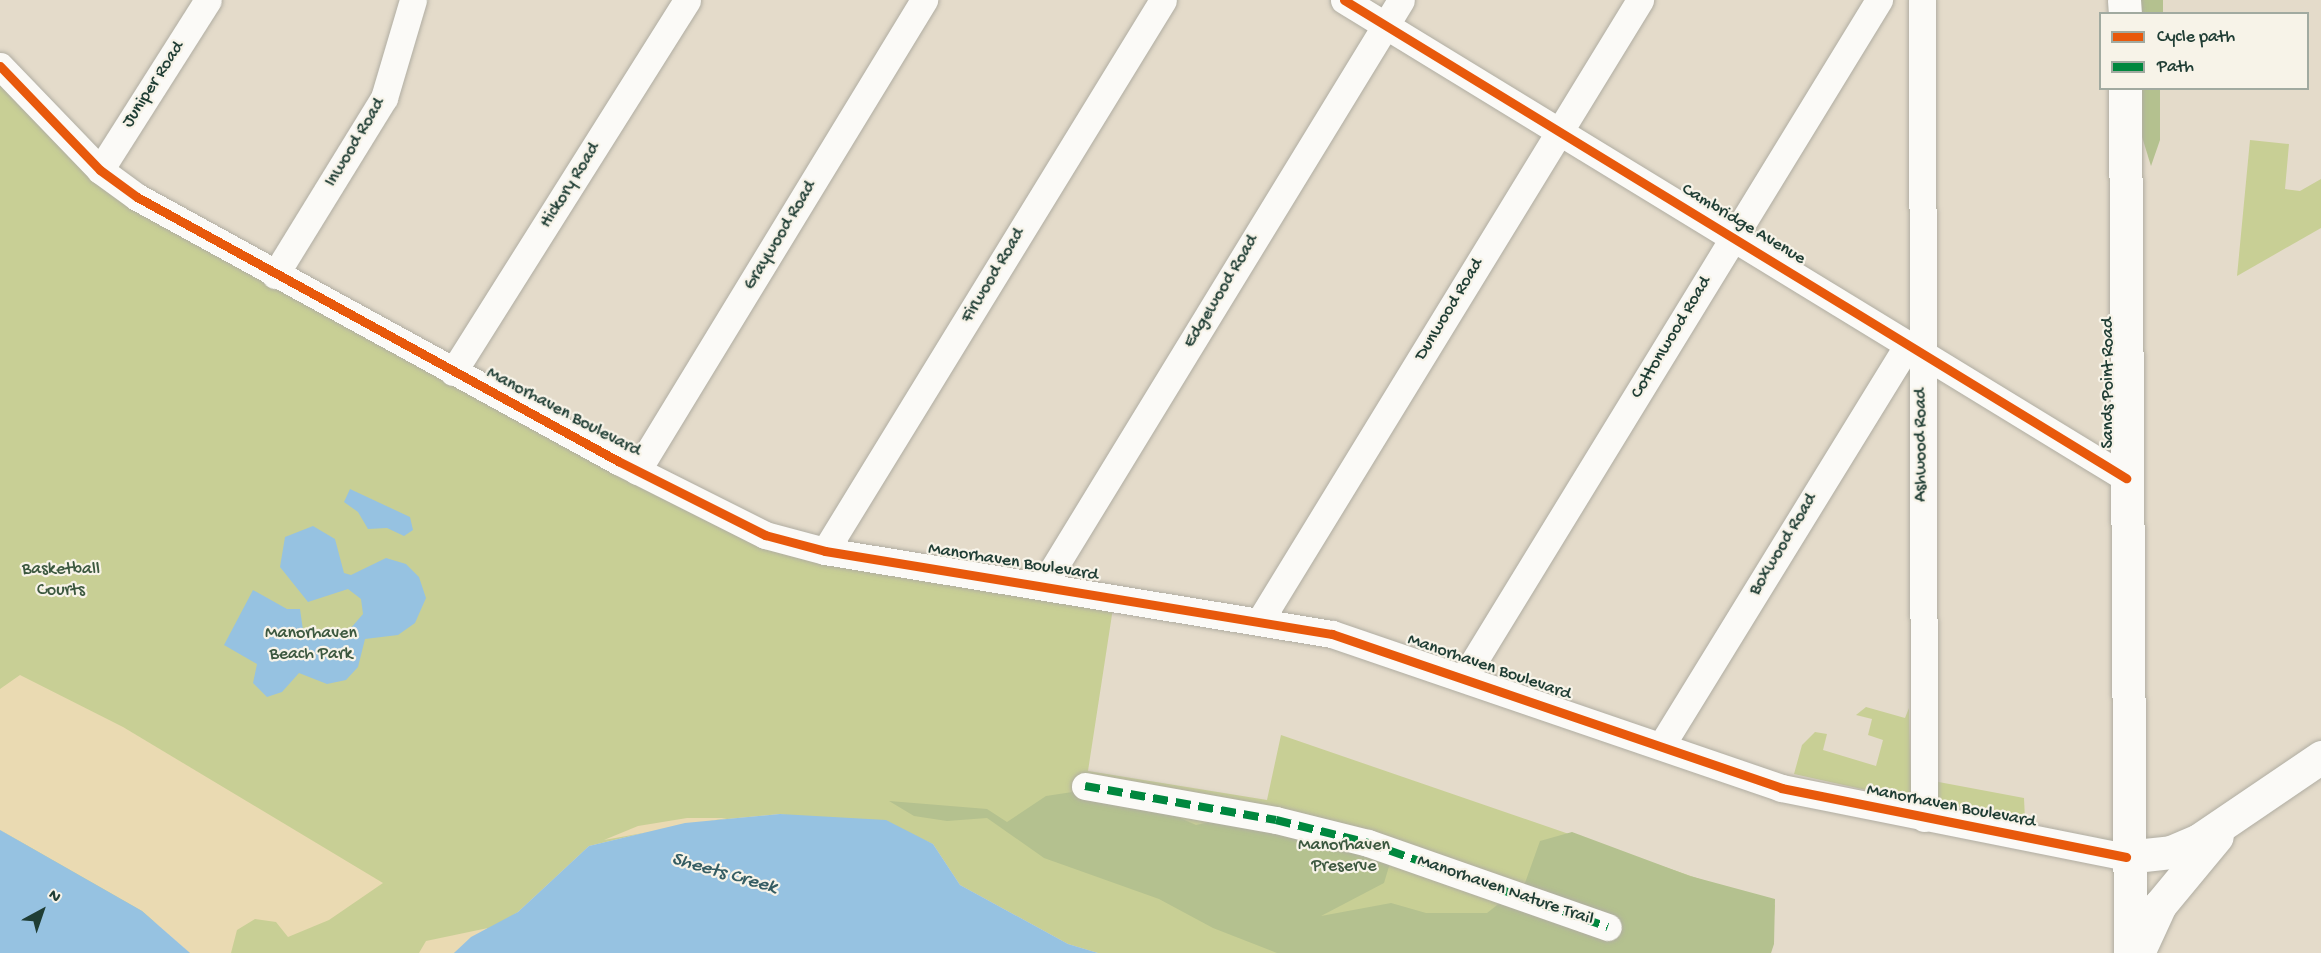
<!DOCTYPE html>
<html>
<head>
<meta charset="utf-8">
<style>
  body { margin:0 }
  #map { position:relative; width:2321px; height:953px; overflow:hidden; background:#e4dbca; font-family:"Gochi Hand",sans-serif }
  div>[style] { position:absolute }
  [style*='--x'] { left:calc(var(--x)*1px); top:calc(var(--y)*1px); width:calc(var(--w)*1px); rotate:calc(var(--a)*1deg) }
  .green>* { inset:0; background:#c8cf95 }
  .forest>* { inset:0; background:#b4c18f; transform-origin:0 0 }
  .sand>* { inset:0; background:#eadab2 }
  .water>* { inset:0; background:#96c2e1 }
  .roads { filter:drop-shadow(0 0 2px #b0ada2) drop-shadow(0 0 2px #b0ada2) }
  .minor>* { height:27px; margin:-13.5px; padding:0 13.5px; transform-origin:13.5px; border-radius:13.5px; background:#fbfaf7 }
  .major>* { height:33px; margin:-16.5px; padding:0 16.5px; transform-origin:16.5px; border-radius:16.5px; background:#fbfaf7 }
  .quiet>* { height:8px; margin-top:-4px; transform-origin:0; background:repeating-linear-gradient(90deg,#00873e 0 15px,transparent 0 23px) }
  .cycleway>* { height:9px; margin:-4.5px; padding:0 4.5px; transform-origin:4.5px; border-radius:4.5px; background:#e8590c }
  span { translate:-50% -50%; white-space:nowrap; text-align:center; line-height:1.15; -webkit-text-stroke:4.5px #f7f3e8; paint-order:stroke }
  .street-label { font-size:18px; color:#1f3d34 }
  .park-label { font-size:18px; color:#3c583f }
  .water-label { font-size:20px; color:#345c62; font-style:italic }
  .legend { position:absolute; left:2099px; top:12px; width:210px; height:78px; box-sizing:border-box; background:#f7f3e8; border:2px solid #a1aaa0; margin:0; padding:8px 10px; list-style:none; font-size:18px; color:#1f3d34 }
  .legend li { display:flex; align-items:center; gap:12px; height:30px }
  .legend b { width:30px; border:2px solid #a1aaa0 }
  .north { position:absolute; left:12px; top:881px; width:60px; height:60px; -webkit-text-stroke:4px #f7f3e8; paint-order:stroke; rotate:40deg; font-size:16px; font-weight:700; line-height:24px; text-align:center; color:#1f3d34 }
  .north::after { content:''; display:block; margin:auto; width:21px; height:27px; background:#1f3d34; clip-path:polygon(50% 0,100% 100%,50% 72%,0 100%) }
</style>
</head>
<body>
<div id="map">
  <div class="green">
    <i style="clip-path:polygon(0 66px,100px 170px,765px 535px,1115px 595px,1088px 771px,1267px 800px,1281px 735px,1775px 905px,1771px 953px,1098px 953px,1068px 944px,960px 885px,933px 844px,917px 837px,780px 814px,685px 823px,589px 846px,518px 912px,454px 953px,190px 953px,163px 927px,0 830px)"></i>
    <i style="clip-path:polygon(2250px 140px,2289px 144px,2285px 189px,2300px 191px,2321px 179px,2321px 228px,2237px 276px)"></i>
    <i style="clip-path:polygon(1866px 707px,1905px 718px,1909px 708px,1911px 800px,1794px 774px,1802px 745px,1815px 732px,1827px 734px,1823px 750px,1876px 766px,1883px 740px,1868px 735px,1872px 719px,1856px 715px)"></i>
    <i style="clip-path:polygon(1928px 780px,2024px 798px,2025px 820px,1930px 801px)"></i>
  </div>
  <div class="forest">
    <i style="left:2138px;top:0;width:25px;height:14px"></i>
    <i style="clip-path:polygon(2138px 89px,2160px 89px,2160px 140px,2151px 166px,2138px 124px)"></i>
    <i style="clip-path:polygon(1079px 791px,1164px 811px,1196px 825px,1223px 819px,1341px 842px,1390px 863px,1384px 883px,1321px 916px,1391px 903px,1426px 913px,1487px 913px,1525px 883px,1540px 841px,1572px 832px,1690px 876px,1775px 899px,1774px 944px,1771px 953px,1277px 953px,1213px 928px,1159px 899px,1044px 858px,987px 818px,947px 821px,914px 816px,889px 801px,987px 809px,1007px 822px,1046px 796px)"></i>
  </div>
  <div class="sand">
    <i style="clip-path:polygon(20px 675px,123px 727px,383px 883px,329px 920px,288px 937px,276px 922px,255px 919px,237px 930px,231px 953px,190px 953px,142px 911px,0 830px,0 689px)"></i>
    <i style="clip-path:polygon(687px 818px,727px 818px,604px 840px,638px 826px)"></i>
    <i style="clip-path:polygon(488px 928px,454px 953px,419px 953px,426px 941px)"></i>
  </div>
  <div class="water">
    <i style="clip-path:polygon(350px 489px,410px 517px,413px 530px,404px 536px,387px 528px,368px 529px,358px 512px,344px 502px)"></i>
    <i style="clip-path:polygon(313px 526px,335px 539px,344px 573px,351px 575px,386px 558px,406px 564px,419px 577px,426px 598px,415px 623px,398px 635px,365px 639px,358px 667px,346px 680px,327px 684px,299px 673px,282px 692px,267px 697px,253px 683px,257px 664px,224px 645px,253px 590px,287px 609px,300px 609px,303px 630px,311px 637px,350px 629px,363px 614px,361px 599px,348px 589px,308px 602px,280px 567px,285px 537px)"></i>
    <i style="clip-path:polygon(780px 814px,886px 820px,933px 844px,960px 885px,1068px 944px,1098px 953px,454px 953px,471px 937px,518px 912px,589px 846px,685px 823px)"></i>
    <i style="clip-path:polygon(0 830px,142px 911px,190px 953px,0 953px)"></i>
  </div>
  <div class="roads">
    <div class="minor">
      <i style="--x:1344;--y:0;--w:917;--a:31.44"></i>
      <i style="--x:1922;--y:0;--w:818;--a:89.86"></i>
      <i style="--x:0;--y:66;--w:144;--a:46.1"></i>
      <i style="--x:100;--y:170;--w:46;--a:36.1"></i>
      <i style="--x:137;--y:197;--w:549;--a:28.76"></i>
      <i style="--x:618;--y:461;--w:165;--a:26.7"></i>
      <i style="--x:765;--y:535;--w:62;--a:14.9"></i>
      <i style="--x:825;--y:551;--w:514;--a:9.3"></i>
      <i style="--x:1332;--y:634;--w:475;--a:18.9"></i>
      <i style="--x:1781;--y:788;--w:352;--a:11.3"></i>
      <i style="--x:100;--y:170;--w:201;--a:-57.6"></i>
      <i style="--x:275;--y:275;--w:208;--a:-58.4"></i>
      <i style="--x:384;--y:98;--w:102;--a:-73.5"></i>
      <i style="--x:453;--y:372;--w:439;--a:-57.8"></i>
      <i style="--x:637;--y:471;--w:552;--a:-58.64"></i>
      <i style="--x:825;--y:551;--w:646;--a:-58.47"></i>
      <i style="--x:1044;--y:584;--w:684;--a:-58.56"></i>
      <i style="--x:1261;--y:619;--w:726;--a:-58.52"></i>
      <i style="--x:1465;--y:676;--w:793;--a:-58.52"></i>
      <i style="--x:1661;--y:746;--w:471;--a:-58.4"></i>
      <i style="--x:1085;--y:786;--w:194;--a:10.1"></i>
      <i style="--x:1276;--y:820;--w:95;--a:14"></i>
      <i style="--x:1368;--y:843;--w:254;--a:19.3"></i>
    </div>
    <div class="major">
      <i style="--x:2124;--y:0;--w:14;--a:86"></i>
      <i style="--x:2125;--y:88;--w:865;--a:89.67"></i>
      <i style="--x:2126;--y:857;--w:45;--a:-6.3"></i>
      <i style="--x:2171;--y:852;--w:30;--a:-23"></i>
      <i style="--x:2199;--y:840;--w:148;--a:-34.2"></i>
      <i style="--x:2138;--y:953;--w:53;--a:-65.4"></i>
      <i style="--x:2160;--y:905;--w:89;--a:-50.4"></i>
    </div>
  </div>
  <div class="quiet">
    <i style="--x:1085;--y:786;--w:194;--a:10.1"></i>
    <i style="--x:1276;--y:820;--w:95;--a:14"></i>
    <i style="--x:1368;--y:843;--w:254;--a:19.3"></i>
  </div>
  <div class="cycleway">
    <i style="--x:1344;--y:0;--w:917;--a:31.44"></i>
    <i style="--x:0;--y:66;--w:144;--a:46.1"></i>
    <i style="--x:100;--y:170;--w:46;--a:36.1"></i>
    <i style="--x:137;--y:197;--w:549;--a:28.76"></i>
    <i style="--x:618;--y:461;--w:165;--a:26.7"></i>
    <i style="--x:765;--y:535;--w:62;--a:14.9"></i>
    <i style="--x:825;--y:551;--w:514;--a:9.3"></i>
    <i style="--x:1332;--y:634;--w:475;--a:18.9"></i>
    <i style="--x:1781;--y:788;--w:352;--a:11.3"></i>
  </div>
  <div class="street-label">
    <span style="left:154px;top:85px;rotate:-57deg">Juniper Road</span>
    <span style="left:356px;top:143px;rotate:-59deg">Inwood Road</span>
    <span style="left:571px;top:186px;rotate:-58deg">Hickory Road</span>
    <span style="left:1743px;top:225px;rotate:31deg">Cambridge Avenue</span>
    <span style="left:781px;top:236px;rotate:-59deg">Graywood Road</span>
    <span style="left:994px;top:276px;rotate:-59deg">Firwood Road</span>
    <span style="left:1222px;top:292px;rotate:-59deg">Edgewood Road</span>
    <span style="left:1450px;top:310px;rotate:-59deg">Dunwood Road</span>
    <span style="left:1672px;top:338px;rotate:-59deg">Cottonwood Road</span>
    <span style="left:2109px;top:383px;rotate:-90deg">Sands Point Road</span>
    <span style="left:563px;top:413px;rotate:28deg">Manorhaven Boulevard</span>
    <span style="left:1922px;top:445px;rotate:-90deg">Ashwood Road</span>
    <span style="left:1784px;top:545px;rotate:-59deg">Boxwood Road</span>
    <span style="left:1013px;top:563px;rotate:9deg">Manorhaven Boulevard</span>
    <span style="left:1489px;top:668px;rotate:19deg">Manorhaven Boulevard</span>
    <span style="left:1951px;top:807px;rotate:11deg">Manorhaven Boulevard</span>
    <span style="left:1505px;top:891px;rotate:19deg">Manorhaven Nature Trail</span>
  </div>
  <div class="park-label">
    <span style="left:61px;top:581px">Basketball<br>Courts</span>
    <span style="left:311px;top:645px">Manorhaven<br>Beach Park</span>
    <span style="left:1344px;top:857px">Manorhaven<br>Preserve</span>
  </div>
  <div class="water-label">
    <span style="left:724px;top:874px;rotate:16deg">Sheets Creek</span>
  </div>
  <ul class="legend">
  <li><b style="height:8px;background:#e8590c"></b>Cycle path</li>
  <li><b style="height:8px;background:#00873e"></b>Path</li>
  </ul>
  <div class="north">N</div>
</div>
</body>
</html>
